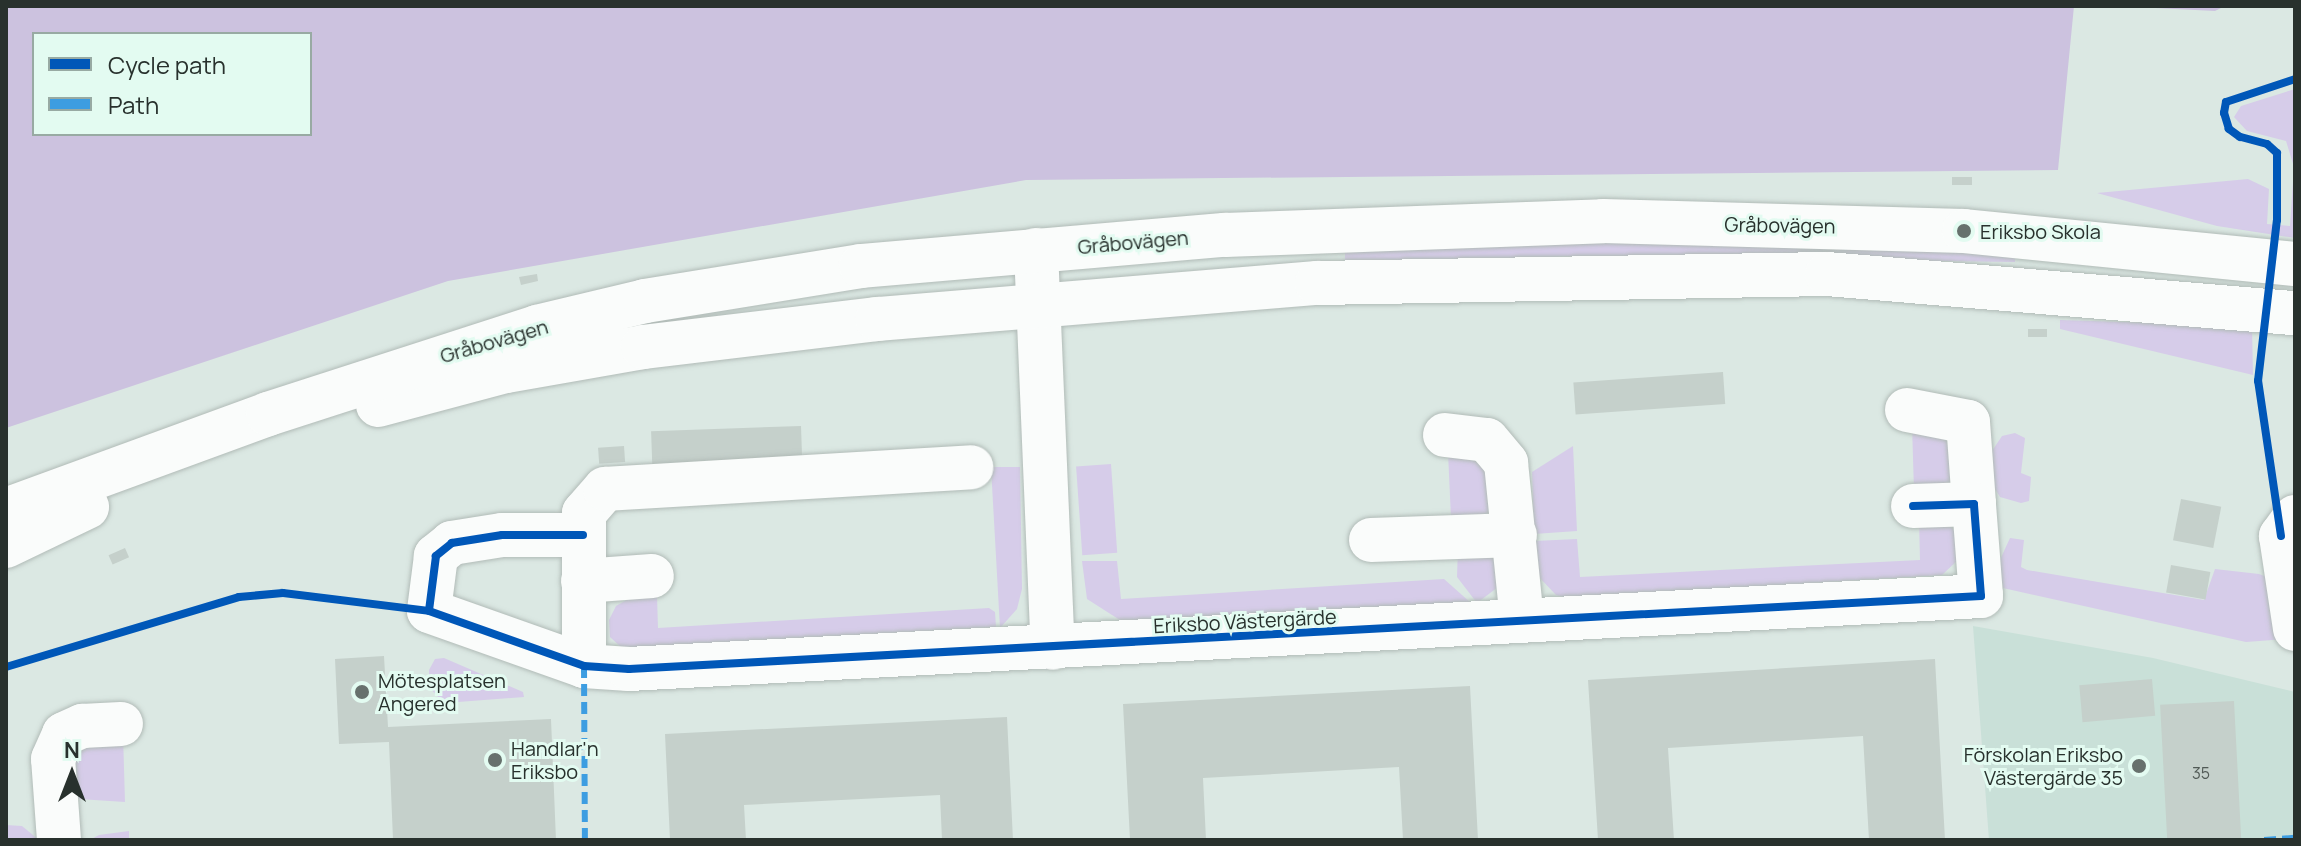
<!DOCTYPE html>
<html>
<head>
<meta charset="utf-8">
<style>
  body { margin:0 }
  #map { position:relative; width:2301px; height:846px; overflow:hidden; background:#dbe8e3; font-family:Manrope,sans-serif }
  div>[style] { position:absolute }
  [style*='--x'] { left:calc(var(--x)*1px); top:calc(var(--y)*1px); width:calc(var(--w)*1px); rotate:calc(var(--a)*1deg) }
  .built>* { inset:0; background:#c9e0d8 }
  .green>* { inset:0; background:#d6cce9; transform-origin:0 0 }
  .forest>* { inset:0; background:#ccc2df }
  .building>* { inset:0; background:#c5d0cb; transform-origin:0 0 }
  .roads { filter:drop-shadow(0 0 2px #b1bbb7) drop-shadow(0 0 2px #b1bbb7) }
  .minor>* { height:44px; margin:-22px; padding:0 22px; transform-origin:22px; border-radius:22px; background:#fafcfb }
  .major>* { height:44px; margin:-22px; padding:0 22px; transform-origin:22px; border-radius:22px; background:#fafcfb }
  .quiet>* { height:6px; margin-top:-3px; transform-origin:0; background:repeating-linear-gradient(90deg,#3d9de1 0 12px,transparent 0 18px) }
  .cycleway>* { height:8px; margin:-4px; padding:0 4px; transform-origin:4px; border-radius:4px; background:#0057b8 }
  .dots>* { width:22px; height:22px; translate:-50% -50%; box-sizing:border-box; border:4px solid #e3fbf1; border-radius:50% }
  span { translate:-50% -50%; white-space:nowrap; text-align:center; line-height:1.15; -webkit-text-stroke:6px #e3fbf1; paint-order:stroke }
  .number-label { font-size:16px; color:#515a56 }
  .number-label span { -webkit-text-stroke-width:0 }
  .street-label { font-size:20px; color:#28312d }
  .poi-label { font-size:20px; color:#28312d }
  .left { translate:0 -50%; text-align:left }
  .right { translate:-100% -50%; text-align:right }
  .frame { position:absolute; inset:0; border:8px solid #28312d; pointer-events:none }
  .legend { position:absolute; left:32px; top:32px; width:280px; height:104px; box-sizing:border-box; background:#e3fbf1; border:2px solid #98aaa3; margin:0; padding:10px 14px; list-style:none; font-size:24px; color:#28312d }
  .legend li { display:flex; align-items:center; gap:16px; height:40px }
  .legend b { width:40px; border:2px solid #98aaa3 }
  .north { position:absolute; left:32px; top:734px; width:80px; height:80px; -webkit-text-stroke:6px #e3fbf1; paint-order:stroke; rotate:0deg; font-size:22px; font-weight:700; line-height:32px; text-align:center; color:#28312d }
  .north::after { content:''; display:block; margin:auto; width:28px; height:36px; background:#28312d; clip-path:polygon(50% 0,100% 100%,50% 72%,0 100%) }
</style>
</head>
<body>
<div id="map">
  <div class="built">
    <i style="clip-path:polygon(1973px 626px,2153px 658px,2295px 692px,2295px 840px,1989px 840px)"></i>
  </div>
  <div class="green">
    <i style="clip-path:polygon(2295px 89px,2295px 238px,2217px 226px,2097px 193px,2248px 179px,2269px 189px,2267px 224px,2290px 226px,2294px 167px,2286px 141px,2247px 131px,2234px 117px,2241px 106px)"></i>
    <i style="clip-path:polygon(1677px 238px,2015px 252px,2015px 262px,1582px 256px,1345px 263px,1345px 247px)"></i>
    <i style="clip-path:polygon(2060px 320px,2252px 326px,2253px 375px,2060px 329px)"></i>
    <i style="clip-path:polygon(1912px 425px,1947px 431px,1951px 486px,1914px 491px)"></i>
    <i style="clip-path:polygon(2015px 433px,2025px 438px,2021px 473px,2031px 477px,2029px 501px,2021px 503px,2000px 497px,1994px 487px,1992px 451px,2002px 436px)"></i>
    <i style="clip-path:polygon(1573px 446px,1577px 531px,1534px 534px,1532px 472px)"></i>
    <i style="clip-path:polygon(1448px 452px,1482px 458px,1494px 513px,1451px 518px)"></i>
    <i style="left:1111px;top:464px;width:89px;height:35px;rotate:86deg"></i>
    <i style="clip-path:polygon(991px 467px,1020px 467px,1022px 589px,1017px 609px,1000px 628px)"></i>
    <i style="clip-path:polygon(1919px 520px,1949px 525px,1959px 535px,1961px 557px,1942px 575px,1569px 598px,1556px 595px,1538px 576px,1535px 541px,1577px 539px,1580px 577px,1920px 560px)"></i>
    <i style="clip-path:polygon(2010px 538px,2024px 540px,2021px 567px,2027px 570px,2204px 600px,2215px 569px,2259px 574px,2273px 579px,2286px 639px,2246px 642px,2003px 588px,1999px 562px)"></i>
    <i style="clip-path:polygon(1458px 547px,1491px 553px,1499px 563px,1498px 587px,1477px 603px,1457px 577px)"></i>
    <i style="clip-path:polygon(1082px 561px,1117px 561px,1121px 599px,1444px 579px,1471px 603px,1123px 622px,1087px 599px)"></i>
    <i style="clip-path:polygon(635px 595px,657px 596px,658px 628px,989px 608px,995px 612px,996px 627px,622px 648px,610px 637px,609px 620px,616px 606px)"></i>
    <i style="clip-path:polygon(444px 658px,523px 692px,524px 697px,458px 702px,439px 698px,429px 687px,429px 670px,435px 659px)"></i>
    <i style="clip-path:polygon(123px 734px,125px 802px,79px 799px,75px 753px,81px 744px)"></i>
    <i style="clip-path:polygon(6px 825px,22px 826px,39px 840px,6px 840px)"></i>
    <i style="clip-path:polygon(129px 831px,129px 840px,90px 840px,99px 835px)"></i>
  </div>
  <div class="forest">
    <i style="clip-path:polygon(evenodd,6px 6px,2074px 6px,2058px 170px,1026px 180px,448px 281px,6px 428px,6px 6px,34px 34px,310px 34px,310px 134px,34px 134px,34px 34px)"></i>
    <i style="clip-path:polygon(2116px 6px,2225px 6px,2215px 11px)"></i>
  </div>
  <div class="building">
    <i style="left:1952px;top:177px;width:20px;height:8px"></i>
    <i style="clip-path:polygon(537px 274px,538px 281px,521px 285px,519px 277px)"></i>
    <i style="left:2028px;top:329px;width:19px;height:8px"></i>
    <i style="left:1723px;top:372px;width:32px;height:150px;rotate:86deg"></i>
    <i style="left:801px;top:426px;width:34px;height:150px;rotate:88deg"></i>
    <i style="left:624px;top:446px;width:16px;height:26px;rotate:86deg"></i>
    <i style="left:2181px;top:499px;width:41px;height:42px;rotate:11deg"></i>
    <i style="left:125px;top:548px;width:10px;height:18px;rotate:66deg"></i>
    <i style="left:2171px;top:565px;width:40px;height:28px;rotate:10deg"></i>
    <i style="clip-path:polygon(384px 656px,388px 727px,551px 719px,556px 840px,393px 840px,389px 742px,339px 744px,335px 659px)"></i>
    <i style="clip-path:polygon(1935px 659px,1945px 840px,1869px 840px,1863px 736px,1668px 748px,1674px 840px,1598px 840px,1588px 680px)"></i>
    <i style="left:2152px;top:679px;width:37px;height:73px;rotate:85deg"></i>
    <i style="clip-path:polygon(1470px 686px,1478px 840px,1403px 840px,1399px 767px,1203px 778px,1206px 840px,1130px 840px,1123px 704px)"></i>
    <i style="left:2234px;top:701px;width:139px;height:74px;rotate:87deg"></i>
    <i style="clip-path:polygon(1007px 717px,1013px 840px,942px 840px,940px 795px,744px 805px,746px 840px,670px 840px,665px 734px)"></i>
  </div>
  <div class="roads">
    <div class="minor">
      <i style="--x:1036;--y:250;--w:398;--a:87.6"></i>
      <i style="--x:1907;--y:410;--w:62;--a:11.1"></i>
      <i style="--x:1968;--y:422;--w:82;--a:85.8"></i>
      <i style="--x:1445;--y:435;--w:42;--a:6.8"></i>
      <i style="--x:1487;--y:440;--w:30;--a:50"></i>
      <i style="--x:1506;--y:463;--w:158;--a:84.2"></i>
      <i style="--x:2295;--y:517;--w:24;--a:126"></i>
      <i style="--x:2281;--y:536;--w:94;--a:81.4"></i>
      <i style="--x:583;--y:535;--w:81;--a:180"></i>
      <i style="--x:502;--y:535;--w:51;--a:170.9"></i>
      <i style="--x:452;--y:543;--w:21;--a:141"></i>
      <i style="--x:436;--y:556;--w:55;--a:97.3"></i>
      <i style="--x:429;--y:611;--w:164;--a:19.5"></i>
      <i style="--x:584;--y:666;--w:45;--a:3.8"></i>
      <i style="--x:629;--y:669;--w:1354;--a:-3.09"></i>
      <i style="--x:1981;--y:596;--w:92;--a:-94.4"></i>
      <i style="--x:1974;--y:504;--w:61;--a:178.1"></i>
      <i style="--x:1371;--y:540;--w:144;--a:-2"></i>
      <i style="--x:583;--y:581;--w:69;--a:-4.1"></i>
      <i style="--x:584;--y:666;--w:153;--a:-90"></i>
      <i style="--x:584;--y:513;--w:32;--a:-49"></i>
      <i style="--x:605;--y:489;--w:367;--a:-3.4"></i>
      <i style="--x:59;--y:840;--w:81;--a:-94.2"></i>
      <i style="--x:53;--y:759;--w:27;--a:-66"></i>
      <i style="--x:64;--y:734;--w:20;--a:-24"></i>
      <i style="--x:82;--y:726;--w:39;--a:-3"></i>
    </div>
    <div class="major">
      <i style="--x:378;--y:405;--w:132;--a:-14.9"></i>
      <i style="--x:506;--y:371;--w:139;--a:-9.9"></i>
      <i style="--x:643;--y:347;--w:236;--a:-6.8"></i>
      <i style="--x:877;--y:319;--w:441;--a:-4.7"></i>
      <i style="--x:1317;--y:283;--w:510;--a:-1.01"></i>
      <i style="--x:1827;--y:274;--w:470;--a:4.8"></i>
      <i style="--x:6;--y:510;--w:279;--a:-20.1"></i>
      <i style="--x:268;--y:414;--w:283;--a:-17.9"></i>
      <i style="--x:537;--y:327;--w:111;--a:-13.5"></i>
      <i style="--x:645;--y:301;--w:219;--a:-9.2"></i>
      <i style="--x:861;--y:266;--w:365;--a:-4.9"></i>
      <i style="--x:1225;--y:235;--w:378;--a:-2.1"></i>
      <i style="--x:1603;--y:221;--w:361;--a:1.6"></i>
      <i style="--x:1964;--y:231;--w:333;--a:5.7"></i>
      <i style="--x:6;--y:546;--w:90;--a:-25.7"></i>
    </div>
  </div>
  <div class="quiet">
    <i style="--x:584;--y:666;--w:174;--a:89.7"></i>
    <i style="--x:2264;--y:840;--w:31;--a:-4"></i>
  </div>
  <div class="cycleway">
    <i style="--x:583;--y:535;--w:81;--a:180"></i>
    <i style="--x:502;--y:535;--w:51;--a:170.9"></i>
    <i style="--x:452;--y:543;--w:21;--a:141"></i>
    <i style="--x:436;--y:556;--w:55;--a:97.3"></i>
    <i style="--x:429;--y:611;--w:164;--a:19.5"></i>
    <i style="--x:584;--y:666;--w:45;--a:3.8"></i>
    <i style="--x:629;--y:669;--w:1354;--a:-3.09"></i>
    <i style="--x:1981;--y:596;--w:92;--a:-94.4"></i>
    <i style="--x:1974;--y:504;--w:61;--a:178.1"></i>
    <i style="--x:2281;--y:536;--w:157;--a:-98.4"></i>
    <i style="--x:2258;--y:381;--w:162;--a:-83.3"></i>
    <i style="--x:2277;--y:220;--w:67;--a:-90"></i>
    <i style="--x:2277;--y:153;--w:13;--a:-138"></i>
    <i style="--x:2267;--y:144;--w:28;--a:-165"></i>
    <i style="--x:2240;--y:137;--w:14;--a:-144"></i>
    <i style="--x:2229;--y:129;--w:17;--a:-107"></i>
    <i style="--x:2224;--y:113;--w:11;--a:-80"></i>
    <i style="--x:2226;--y:102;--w:73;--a:-18.4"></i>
    <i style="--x:6;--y:667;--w:243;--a:-16.7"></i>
    <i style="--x:239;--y:597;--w:44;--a:-5.2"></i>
    <i style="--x:283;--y:593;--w:147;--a:7"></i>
  </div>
  <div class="dots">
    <i style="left:1964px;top:231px;background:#67716d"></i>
    <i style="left:362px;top:692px;background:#67716d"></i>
    <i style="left:495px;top:760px;background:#67716d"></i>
    <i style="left:2139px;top:766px;background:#67716d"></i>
  </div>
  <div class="number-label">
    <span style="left:2201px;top:773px">35</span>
  </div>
  <div class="street-label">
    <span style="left:1780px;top:225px;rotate:1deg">Gråbovägen</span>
    <span style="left:1133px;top:242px;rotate:-5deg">Gråbovägen</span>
    <span style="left:494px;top:341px;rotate:-16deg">Gråbovägen</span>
    <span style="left:1245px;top:621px;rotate:-3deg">Eriksbo Västergärde</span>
  </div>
  <div class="poi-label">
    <span class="left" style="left:1980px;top:231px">Eriksbo Skola</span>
    <span class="left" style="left:378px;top:692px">Mötesplatsen<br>Angered</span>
    <span class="left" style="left:511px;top:760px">Handlar'n<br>Eriksbo</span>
    <span class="right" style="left:2123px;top:766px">Förskolan Eriksbo<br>Västergärde 35</span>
  </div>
  <div class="frame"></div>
  <ul class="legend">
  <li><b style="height:10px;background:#0057b8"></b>Cycle path</li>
  <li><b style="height:10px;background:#3d9de1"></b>Path</li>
  </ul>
  <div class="north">N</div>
</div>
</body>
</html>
